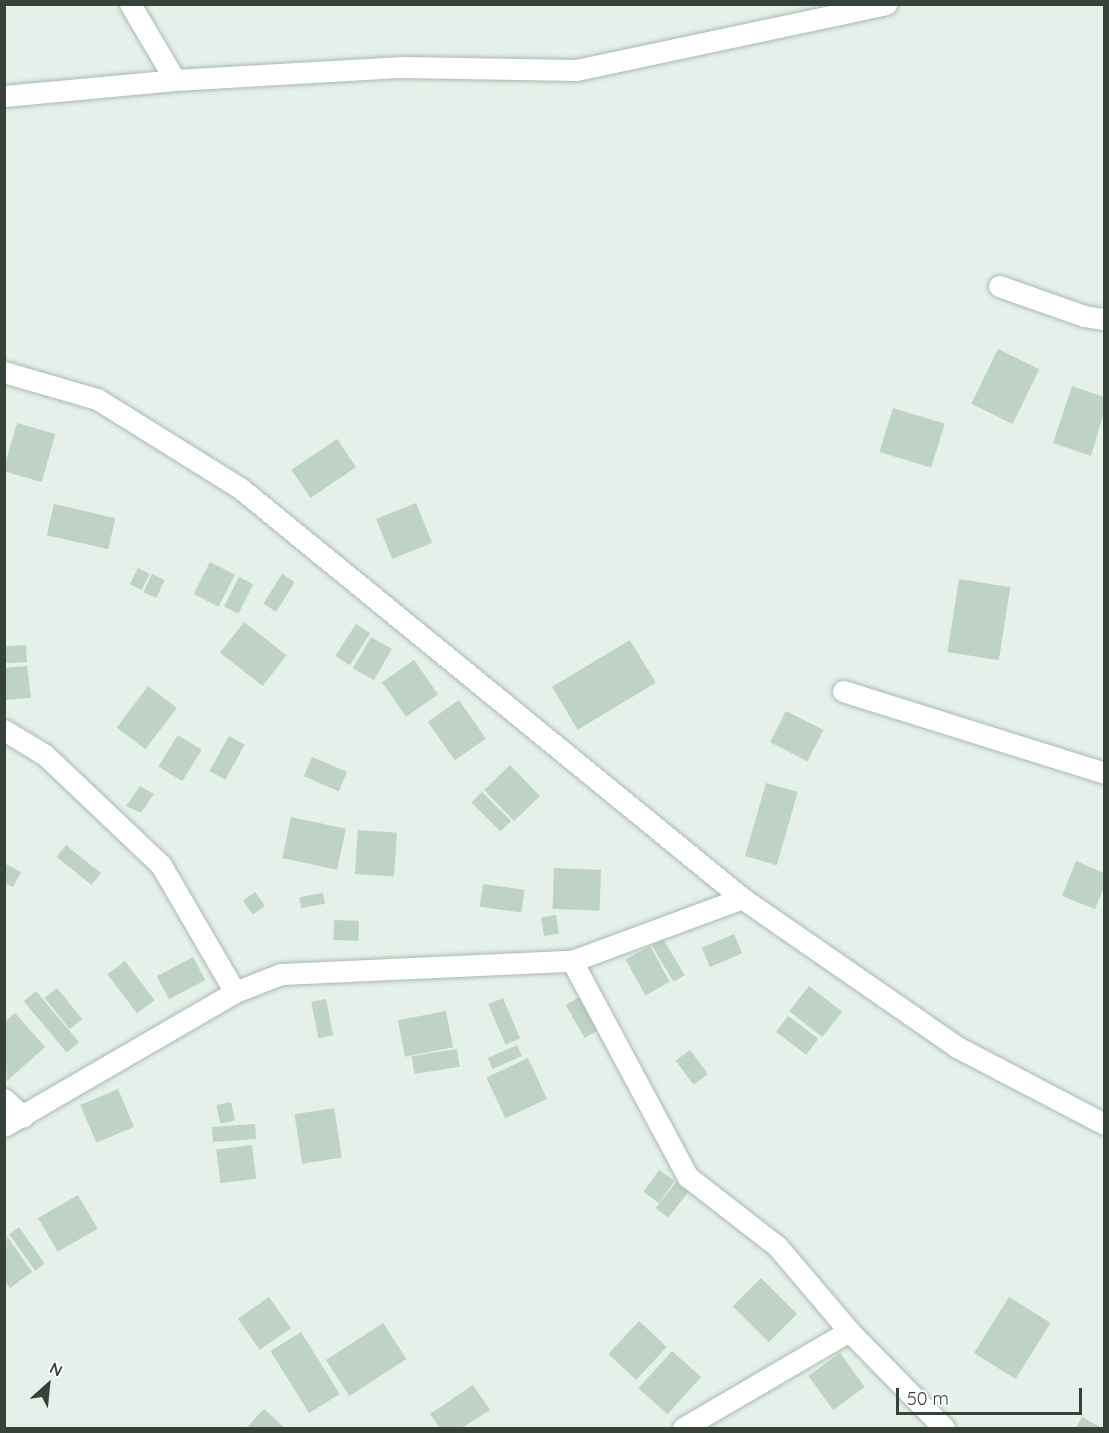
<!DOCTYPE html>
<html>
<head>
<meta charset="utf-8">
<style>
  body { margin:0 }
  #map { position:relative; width:1109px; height:1433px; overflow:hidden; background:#e4f0e9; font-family:Quicksand,sans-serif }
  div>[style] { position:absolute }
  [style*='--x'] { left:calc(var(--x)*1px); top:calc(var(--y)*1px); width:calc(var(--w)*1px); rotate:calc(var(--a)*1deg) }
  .building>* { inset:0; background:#bed3c5; transform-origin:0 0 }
  .roads { filter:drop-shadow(0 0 2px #a8baaf) drop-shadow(0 0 2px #a8baaf) }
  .street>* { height:21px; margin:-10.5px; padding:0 10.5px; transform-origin:10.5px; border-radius:10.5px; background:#fff }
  span { translate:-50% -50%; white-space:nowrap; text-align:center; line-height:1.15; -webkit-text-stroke:4.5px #fff; paint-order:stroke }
  .frame { position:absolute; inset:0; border:6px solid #354139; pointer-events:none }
  .north { position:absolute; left:18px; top:1355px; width:60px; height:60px; -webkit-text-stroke:4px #fff; paint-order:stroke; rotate:27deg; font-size:16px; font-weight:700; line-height:24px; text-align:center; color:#354139 }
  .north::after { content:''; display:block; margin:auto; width:21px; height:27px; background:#354139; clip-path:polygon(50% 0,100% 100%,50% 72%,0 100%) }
  .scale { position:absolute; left:896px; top:1388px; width:186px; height:27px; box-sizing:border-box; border:3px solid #354139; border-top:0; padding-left:8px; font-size:18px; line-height:21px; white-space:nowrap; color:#354139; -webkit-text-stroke:4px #fff; paint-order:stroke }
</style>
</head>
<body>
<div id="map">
  <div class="building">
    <i style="left:998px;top:349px;width:46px;height:61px;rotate:26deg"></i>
    <i style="clip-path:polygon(1072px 386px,1104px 397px,1104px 412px,1091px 456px,1053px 443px)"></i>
    <i style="left:893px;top:408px;width:54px;height:46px;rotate:17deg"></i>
    <i style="left:17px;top:423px;width:40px;height:50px;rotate:16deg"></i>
    <i style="left:337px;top:439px;width:34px;height:55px;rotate:56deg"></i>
    <i style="left:416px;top:503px;width:43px;height:43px;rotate:68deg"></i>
    <i style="left:54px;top:504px;width:63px;height:32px;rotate:13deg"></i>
    <i style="left:210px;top:562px;width:28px;height:36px;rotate:27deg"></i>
    <i style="left:138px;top:568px;width:13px;height:18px;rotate:27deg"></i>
    <i style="left:152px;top:574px;width:14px;height:20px;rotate:25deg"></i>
    <i style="left:282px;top:574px;width:15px;height:35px;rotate:32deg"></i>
    <i style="left:239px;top:577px;width:16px;height:33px;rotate:27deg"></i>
    <i style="left:959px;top:579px;width:52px;height:74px;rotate:9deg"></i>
    <i style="left:244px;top:622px;width:54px;height:39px;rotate:38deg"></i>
    <i style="left:356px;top:624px;width:17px;height:38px;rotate:33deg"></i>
    <i style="left:371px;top:637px;width:24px;height:36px;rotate:30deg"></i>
    <i style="left:630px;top:640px;width:50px;height:91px;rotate:59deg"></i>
    <i style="left:26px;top:645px;width:17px;height:22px;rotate:87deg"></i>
    <i style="left:414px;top:660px;width:42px;height:39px;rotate:55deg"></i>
    <i style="clip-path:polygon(27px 666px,31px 698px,4px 700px,4px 668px)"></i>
    <i style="left:148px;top:686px;width:36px;height:52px;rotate:37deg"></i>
    <i style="left:459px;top:700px;width:47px;height:38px;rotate:55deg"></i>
    <i style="left:786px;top:711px;width:42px;height:35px;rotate:27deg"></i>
    <i style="left:178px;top:735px;width:28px;height:37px;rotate:32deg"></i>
    <i style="left:229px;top:736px;width:18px;height:40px;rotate:29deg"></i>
    <i style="left:312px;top:757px;width:38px;height:21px;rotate:23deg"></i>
    <i style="left:510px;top:765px;width:43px;height:36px;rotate:46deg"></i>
    <i style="left:766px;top:783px;width:33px;height:76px;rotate:16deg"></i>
    <i style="clip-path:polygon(140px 786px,154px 794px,141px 813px,126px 806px)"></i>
    <i style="left:482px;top:792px;width:41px;height:15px;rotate:45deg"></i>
    <i style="left:291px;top:817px;width:56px;height:42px;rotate:12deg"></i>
    <i style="left:358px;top:830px;width:39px;height:44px;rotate:4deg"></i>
    <i style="left:66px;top:845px;width:45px;height:15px;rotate:39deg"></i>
    <i style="clip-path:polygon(1076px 861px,1104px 873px,1104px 887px,1095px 909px,1062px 896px)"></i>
    <i style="clip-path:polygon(4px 863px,21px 872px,13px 887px,4px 883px)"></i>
    <i style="left:554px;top:868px;width:47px;height:41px;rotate:2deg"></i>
    <i style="left:483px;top:884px;width:42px;height:23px;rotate:8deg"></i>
    <i style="left:255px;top:892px;width:17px;height:15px;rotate:54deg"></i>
    <i style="left:323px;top:893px;width:11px;height:24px;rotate:80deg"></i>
    <i style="left:556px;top:915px;width:19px;height:15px;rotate:81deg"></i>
    <i style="left:334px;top:920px;width:25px;height:20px;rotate:2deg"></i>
    <i style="left:734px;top:934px;width:21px;height:35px;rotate:67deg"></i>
    <i style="left:663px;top:939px;width:42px;height:13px;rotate:59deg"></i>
    <i style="left:650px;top:946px;width:41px;height:28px;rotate:61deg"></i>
    <i style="left:193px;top:957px;width:26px;height:41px;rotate:62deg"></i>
    <i style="left:125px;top:961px;width:49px;height:22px;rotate:53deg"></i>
    <i style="left:809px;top:986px;width:42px;height:32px;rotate:38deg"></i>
    <i style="left:57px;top:988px;width:40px;height:16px;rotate:51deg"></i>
    <i style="left:36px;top:991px;width:67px;height:16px;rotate:50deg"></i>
    <i style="left:583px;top:995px;width:38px;height:20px;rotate:60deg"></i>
    <i style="left:503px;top:998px;width:44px;height:16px;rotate:67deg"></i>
    <i style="left:326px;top:999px;width:37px;height:15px;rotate:79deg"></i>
    <i style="left:446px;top:1011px;width:37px;height:49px;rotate:79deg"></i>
    <i style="clip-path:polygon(15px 1013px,45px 1047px,7px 1081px,4px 1022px)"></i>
    <i style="left:788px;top:1016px;width:38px;height:20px;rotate:37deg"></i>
    <i style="left:517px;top:1045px;width:12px;height:32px;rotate:66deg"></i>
    <i style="left:457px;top:1049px;width:18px;height:46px;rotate:81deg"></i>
    <i style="left:690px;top:1050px;width:30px;height:18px;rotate:53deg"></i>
    <i style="left:528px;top:1058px;width:45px;height:46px;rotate:65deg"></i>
    <i style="left:118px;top:1089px;width:41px;height:41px;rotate:67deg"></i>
    <i style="left:231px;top:1102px;width:19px;height:15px;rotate:78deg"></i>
    <i style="left:334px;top:1108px;width:50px;height:40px;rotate:81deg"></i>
    <i style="left:255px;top:1124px;width:15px;height:43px;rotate:86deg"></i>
    <i style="left:252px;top:1145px;width:34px;height:36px;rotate:83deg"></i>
    <i style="left:659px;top:1170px;width:19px;height:27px;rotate:35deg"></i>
    <i style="left:676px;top:1182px;width:16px;height:33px;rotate:38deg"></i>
    <i style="left:78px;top:1195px;width:39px;height:46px;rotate:60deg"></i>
    <i style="left:19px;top:1227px;width:45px;height:12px;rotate:55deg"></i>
    <i style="clip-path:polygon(7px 1236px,32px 1272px,10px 1288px,4px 1280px)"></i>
    <i style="left:761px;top:1278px;width:51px;height:40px;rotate:45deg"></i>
    <i style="left:269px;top:1297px;width:38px;height:38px;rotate:55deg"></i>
    <i style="left:1009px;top:1297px;width:49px;height:66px;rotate:32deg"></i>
    <i style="left:639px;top:1321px;width:38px;height:45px;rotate:43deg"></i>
    <i style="left:383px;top:1323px;width:43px;height:68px;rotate:57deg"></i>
    <i style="left:301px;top:1332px;width:73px;height:36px;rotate:58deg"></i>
    <i style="left:672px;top:1351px;width:39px;height:50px;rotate:42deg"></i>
    <i style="left:840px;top:1353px;width:42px;height:39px;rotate:54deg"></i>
    <i style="clip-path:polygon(473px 1385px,490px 1410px,462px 1428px,440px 1428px,430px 1414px)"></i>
    <i style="clip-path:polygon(264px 1409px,285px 1428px,246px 1428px)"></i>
    <i style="clip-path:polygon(1082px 1417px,1102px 1428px,1076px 1428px)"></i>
  </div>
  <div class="roads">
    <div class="street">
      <i style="--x:130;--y:4;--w:88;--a:59.4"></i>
      <i style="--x:4;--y:96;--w:172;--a:-5.3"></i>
      <i style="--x:175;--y:80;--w:228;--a:-3.3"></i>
      <i style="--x:403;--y:67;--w:173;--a:1"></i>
      <i style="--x:576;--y:70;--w:317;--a:-12"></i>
      <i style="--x:999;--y:286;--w:90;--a:19.4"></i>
      <i style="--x:1084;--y:316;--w:20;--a:9"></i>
      <i style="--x:4;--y:372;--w:97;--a:16.2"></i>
      <i style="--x:97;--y:399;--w:168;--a:31.9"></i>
      <i style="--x:240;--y:488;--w:648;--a:39.24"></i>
      <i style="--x:742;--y:898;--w:262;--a:34.7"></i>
      <i style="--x:957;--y:1047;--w:166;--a:27.6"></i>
      <i style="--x:843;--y:691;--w:274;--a:17.4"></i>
      <i style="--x:4;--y:730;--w:48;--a:31.4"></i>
      <i style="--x:45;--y:755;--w:160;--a:43.5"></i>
      <i style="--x:161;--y:865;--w:147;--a:59.8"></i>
      <i style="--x:572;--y:961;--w:245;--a:61.8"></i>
      <i style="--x:688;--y:1177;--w:113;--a:37.8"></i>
      <i style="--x:777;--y:1246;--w:111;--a:49.7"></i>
      <i style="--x:849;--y:1331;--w:136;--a:45.6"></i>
      <i style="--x:4;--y:1099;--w:26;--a:43"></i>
      <i style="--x:4;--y:1126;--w:267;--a:-30.1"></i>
      <i style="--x:235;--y:992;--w:49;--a:-21.4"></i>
      <i style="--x:281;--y:974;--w:291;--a:-2.6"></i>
      <i style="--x:572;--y:961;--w:181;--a:-20.3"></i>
      <i style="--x:683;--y:1428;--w:192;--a:-30.3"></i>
    </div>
  </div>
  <div class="frame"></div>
  <div class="north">N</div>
  <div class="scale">50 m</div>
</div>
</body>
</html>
